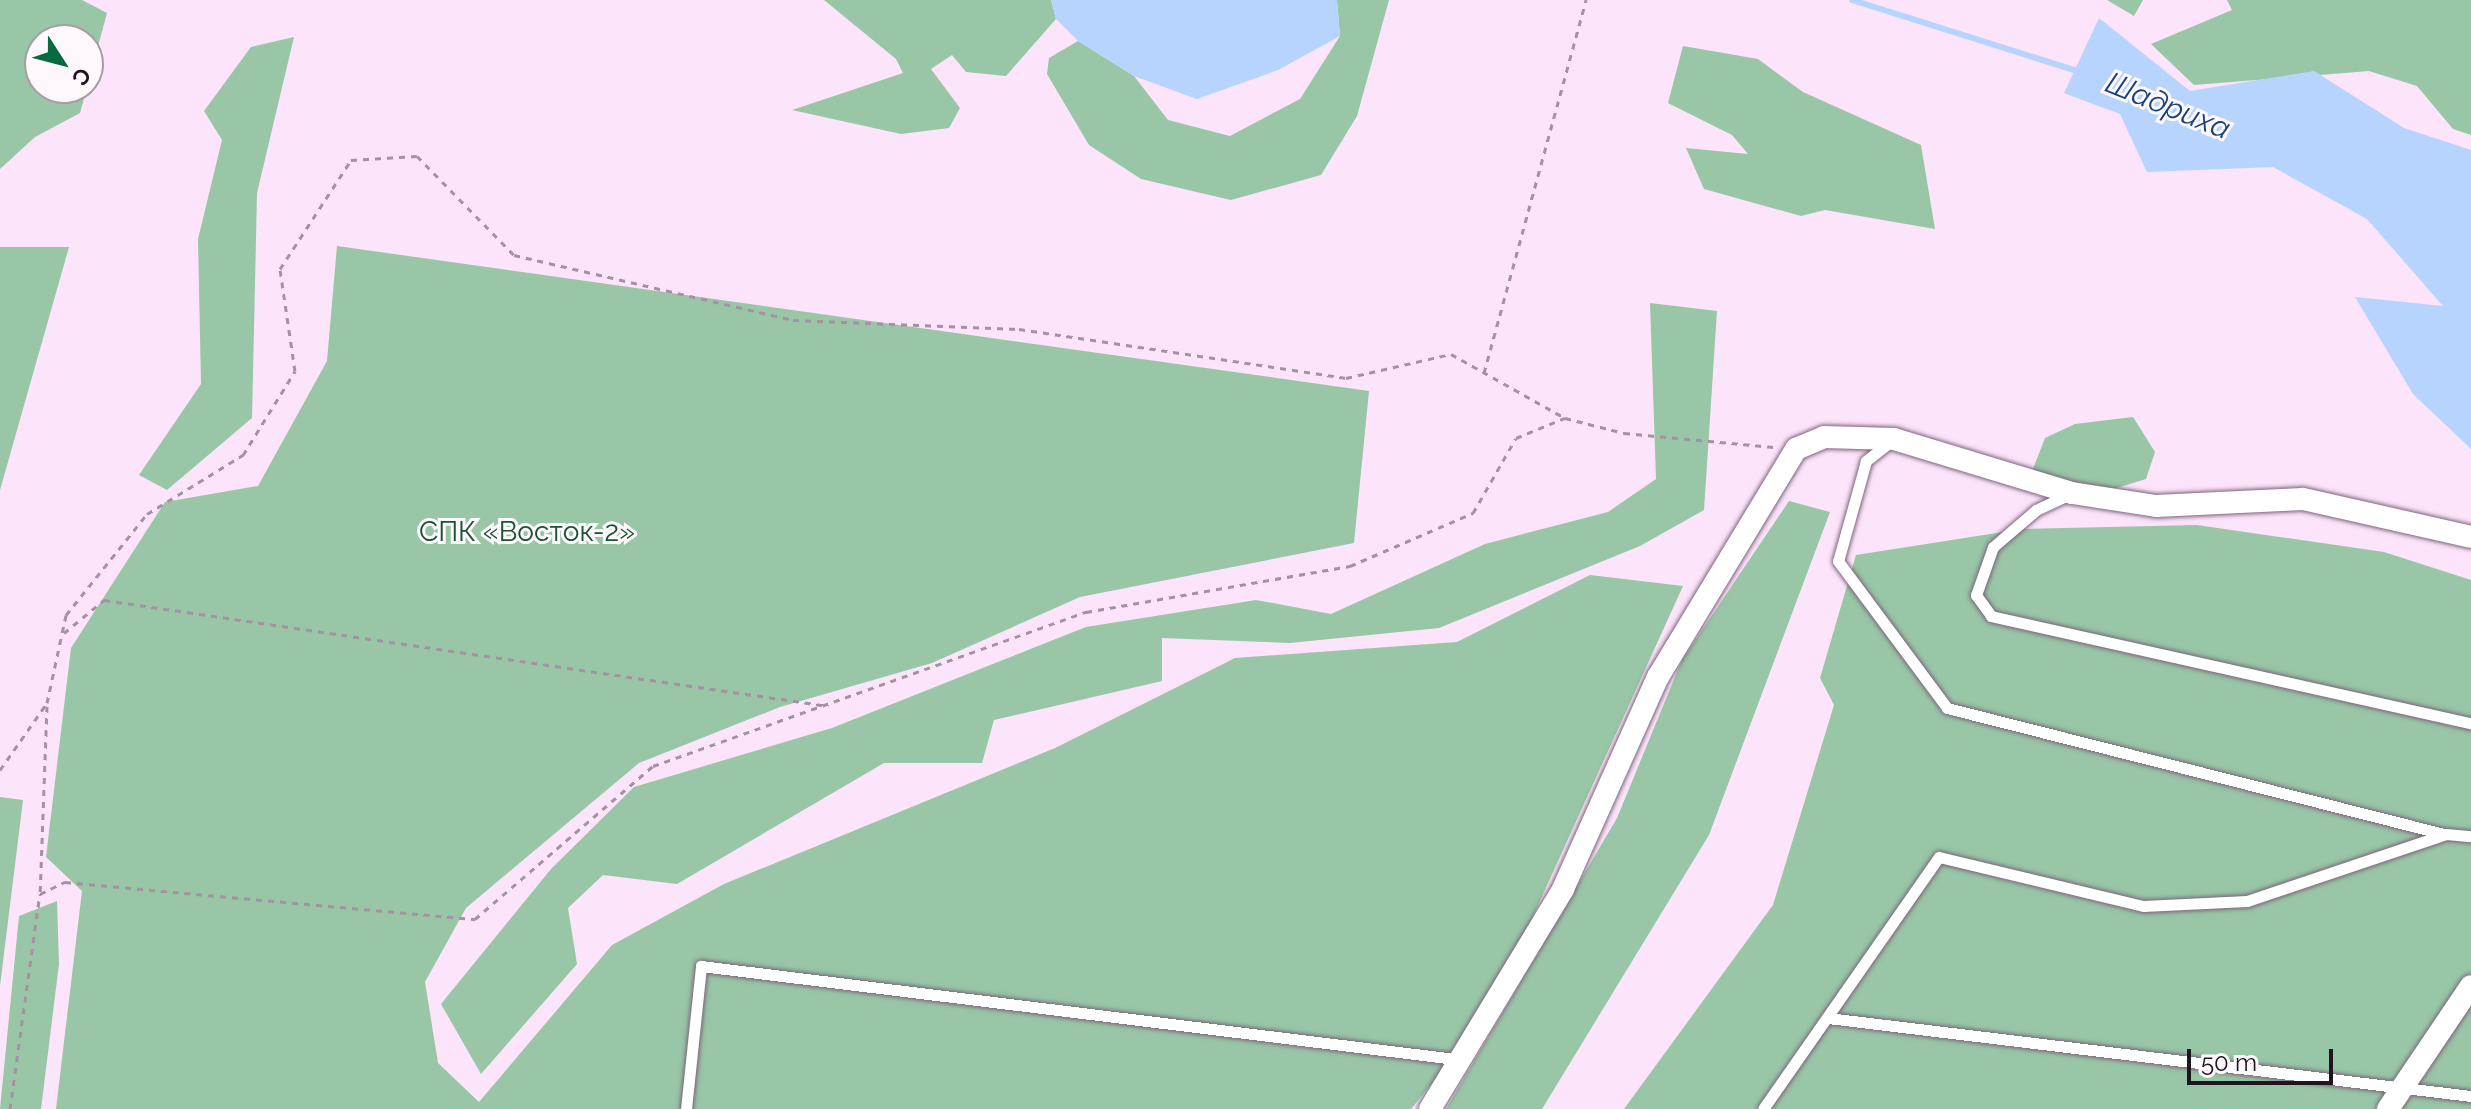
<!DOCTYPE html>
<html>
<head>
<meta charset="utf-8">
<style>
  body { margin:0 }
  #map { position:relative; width:2471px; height:1109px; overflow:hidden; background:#fce4fa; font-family:Raleway,sans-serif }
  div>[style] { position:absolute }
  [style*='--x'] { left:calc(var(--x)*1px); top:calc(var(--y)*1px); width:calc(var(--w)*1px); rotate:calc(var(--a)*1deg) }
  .green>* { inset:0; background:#98c6a6 }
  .water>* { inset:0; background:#b6d4fe }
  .stream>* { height:6px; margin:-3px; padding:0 3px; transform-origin:3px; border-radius:3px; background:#b6d4fe }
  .path>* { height:3px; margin-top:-1.5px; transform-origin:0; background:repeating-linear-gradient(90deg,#a491a3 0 6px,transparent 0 12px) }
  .roads { filter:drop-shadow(0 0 2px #7e647d) drop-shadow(0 0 2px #7e647d) }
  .lane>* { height:11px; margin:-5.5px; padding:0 5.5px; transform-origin:5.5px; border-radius:5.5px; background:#fff }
  .street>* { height:22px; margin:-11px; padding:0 11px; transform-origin:11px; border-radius:11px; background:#fff }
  span { translate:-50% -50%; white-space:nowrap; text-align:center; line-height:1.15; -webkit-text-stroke:6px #fef8fd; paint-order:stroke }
  .park-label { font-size:28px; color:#185431 }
  .water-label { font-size:30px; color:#15437f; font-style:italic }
  .north { position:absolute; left:24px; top:24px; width:80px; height:80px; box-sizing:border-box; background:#fef8fd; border:2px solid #a59da4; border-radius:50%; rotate:126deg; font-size:22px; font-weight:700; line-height:32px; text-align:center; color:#1f151f }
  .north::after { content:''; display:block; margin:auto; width:28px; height:36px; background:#0a6a3f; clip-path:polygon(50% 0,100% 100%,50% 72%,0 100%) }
  .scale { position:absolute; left:2187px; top:1049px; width:146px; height:36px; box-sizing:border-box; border:4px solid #1f151f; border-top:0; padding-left:10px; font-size:24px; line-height:28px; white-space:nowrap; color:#1f151f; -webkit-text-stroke:6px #fef8fd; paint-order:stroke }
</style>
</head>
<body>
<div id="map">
  <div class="green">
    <i style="clip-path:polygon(0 0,82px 0,107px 13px,88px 83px,88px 40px,40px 40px,40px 88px,87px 88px,80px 113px,35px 137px,0 169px)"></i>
    <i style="clip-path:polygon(824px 0,1051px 0,1056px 19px,1006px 76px,966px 72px,952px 55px,931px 69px,960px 108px,949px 128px,901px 134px,792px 110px,903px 73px,896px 59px)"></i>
    <i style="clip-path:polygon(1337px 0,1389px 0,1357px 116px,1321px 175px,1231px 200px,1141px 179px,1089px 145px,1047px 74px,1049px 58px,1078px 41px,1134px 76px,1168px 120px,1230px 136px,1300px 99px,1340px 36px)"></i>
    <i style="clip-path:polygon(2107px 0,2143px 0,2134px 16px)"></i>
    <i style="clip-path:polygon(2227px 0,2471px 0,2471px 135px,2453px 129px,2417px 86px,2369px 71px,2194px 85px,2151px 44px,2232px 10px)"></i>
    <i style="clip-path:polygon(294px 37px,257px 193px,252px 418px,167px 490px,139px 475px,201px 384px,198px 239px,222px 140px,204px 111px,251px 47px)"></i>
    <i style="clip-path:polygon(1683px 46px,1758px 59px,1803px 92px,1921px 145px,1935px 229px,1825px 210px,1801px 216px,1704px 189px,1686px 148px,1748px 154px,1732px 135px,1668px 103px)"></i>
    <i style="clip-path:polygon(337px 246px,1369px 391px,1354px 543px,1080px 597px,932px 663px,780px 707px,639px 763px,466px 908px,425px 982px,438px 1063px,479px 1102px,612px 945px,724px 884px,1055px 748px,1235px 658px,1457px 642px,1590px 575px,1683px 586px,1528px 927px,1446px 1066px,1411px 1109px,56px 1109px,82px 891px,46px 857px,71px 648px,165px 502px,258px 486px,327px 361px)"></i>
    <i style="clip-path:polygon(0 247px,69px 247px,0 490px)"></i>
    <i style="clip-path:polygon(1650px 303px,1717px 311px,1704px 510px,1640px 546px,1439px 628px,1290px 643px,1162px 638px,1162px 681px,994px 720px,982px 763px,884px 763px,677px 884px,603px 875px,568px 908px,577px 964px,481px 1074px,441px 1004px,551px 869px,634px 787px,832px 728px,1086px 627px,1256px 600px,1331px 614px,1485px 544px,1608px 512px,1656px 479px)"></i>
    <i style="clip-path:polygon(2133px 417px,2155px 452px,2146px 479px,2107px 491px,2031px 474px,2045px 438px,2075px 424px)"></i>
    <i style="clip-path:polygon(1789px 501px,1830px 512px,1709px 835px,1542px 1109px,1446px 1109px,1617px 818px,1682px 660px)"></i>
    <i style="clip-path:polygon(2197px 525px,2384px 552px,2471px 580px,2471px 1109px,1624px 1109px,1773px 905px,1834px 705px,1820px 678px,1856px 555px,2022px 529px)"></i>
    <i style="clip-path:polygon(0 797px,23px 800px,0 986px)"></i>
    <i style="clip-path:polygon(57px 901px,59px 964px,41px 1109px,0 1109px,19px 916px)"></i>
  </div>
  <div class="water">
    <i style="clip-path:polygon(1051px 0,1337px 0,1340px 36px,1278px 70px,1197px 99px,1134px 76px,1078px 41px,1056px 19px)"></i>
    <i style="clip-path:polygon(2099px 18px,2190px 91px,2314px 71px,2404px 128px,2471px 150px,2471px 449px,2413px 394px,2355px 297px,2443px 306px,2367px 219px,2273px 167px,2147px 172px,2120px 114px,2064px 93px)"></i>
  </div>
  <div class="stream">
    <i style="--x:1852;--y:0;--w:240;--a:17.5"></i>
  </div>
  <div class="path">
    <i style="--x:1484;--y:373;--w:387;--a:-74.7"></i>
    <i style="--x:64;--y:633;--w:52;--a:-39.5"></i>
    <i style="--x:104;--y:600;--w:732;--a:8.33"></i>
    <i style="--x:47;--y:706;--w:188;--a:92.1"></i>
    <i style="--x:40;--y:894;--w:28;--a:-26"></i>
    <i style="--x:65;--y:882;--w:412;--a:5.2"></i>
    <i style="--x:475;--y:919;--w:235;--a:-40.7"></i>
    <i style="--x:653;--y:766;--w:460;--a:-19.6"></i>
    <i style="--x:1086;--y:612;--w:268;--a:-9.9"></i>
    <i style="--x:1350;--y:566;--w:134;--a:-23.3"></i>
    <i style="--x:1473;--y:513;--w:86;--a:-60.2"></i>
    <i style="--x:1516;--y:438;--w:53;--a:-22.2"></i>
    <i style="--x:0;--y:770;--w:82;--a:-55"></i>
    <i style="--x:47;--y:703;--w:90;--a:-77.8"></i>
    <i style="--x:66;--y:615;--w:129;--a:-51.3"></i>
    <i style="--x:147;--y:514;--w:113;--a:-31.6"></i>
    <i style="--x:243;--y:455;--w:99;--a:-58.2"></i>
    <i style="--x:295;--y:371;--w:103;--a:-98.4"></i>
    <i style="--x:280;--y:269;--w:130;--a:-56.9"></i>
    <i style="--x:351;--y:160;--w:66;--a:-3.5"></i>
    <i style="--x:417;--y:156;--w:139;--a:45.6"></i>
    <i style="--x:514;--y:255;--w:286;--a:13.1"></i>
    <i style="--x:793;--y:320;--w:226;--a:2.3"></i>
    <i style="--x:1019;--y:329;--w:331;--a:8.5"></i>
    <i style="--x:1346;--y:378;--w:108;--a:-12.9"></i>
    <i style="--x:1451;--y:354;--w:131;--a:29.3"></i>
    <i style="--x:1565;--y:418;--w:61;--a:14.3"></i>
    <i style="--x:1624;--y:433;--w:150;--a:5.4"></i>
    <i style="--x:10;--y:1109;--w:217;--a:-82.1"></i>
  </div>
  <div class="roads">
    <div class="lane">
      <i style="--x:1890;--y:442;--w:31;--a:142"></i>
      <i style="--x:1866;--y:461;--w:104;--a:105.6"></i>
      <i style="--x:1838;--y:561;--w:183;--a:53.4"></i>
      <i style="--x:1947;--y:708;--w:513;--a:14.23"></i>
      <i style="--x:2068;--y:495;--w:35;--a:155"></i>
      <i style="--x:2036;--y:510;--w:57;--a:139.3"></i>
      <i style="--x:1993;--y:547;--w:51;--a:109.5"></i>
      <i style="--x:1976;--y:595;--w:26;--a:54"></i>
      <i style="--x:1991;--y:616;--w:492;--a:12.6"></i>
      <i style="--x:1828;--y:1018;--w:648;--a:6.92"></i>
      <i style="--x:686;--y:1109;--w:144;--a:-84"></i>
      <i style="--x:701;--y:966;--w:768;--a:7.03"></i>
      <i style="--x:1763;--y:1109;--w:307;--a:-55.1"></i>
      <i style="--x:1939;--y:857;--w:210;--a:13.5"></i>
      <i style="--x:2143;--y:906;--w:104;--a:-2.8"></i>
      <i style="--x:2247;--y:901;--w:210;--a:-18.6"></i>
      <i style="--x:2446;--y:834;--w:25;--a:5"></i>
    </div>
    <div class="street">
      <i style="--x:1430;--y:1109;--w:257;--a:-58.8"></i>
      <i style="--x:1563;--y:889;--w:232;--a:-65.9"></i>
      <i style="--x:1658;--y:677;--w:267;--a:-58.8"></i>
      <i style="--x:1796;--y:449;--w:30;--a:-23"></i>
      <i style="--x:1824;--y:437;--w:70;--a:1.6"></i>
      <i style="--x:1894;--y:439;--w:186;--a:16.9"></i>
      <i style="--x:2072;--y:493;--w:85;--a:8.8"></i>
      <i style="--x:2156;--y:506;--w:147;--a:-2.7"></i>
      <i style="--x:2303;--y:499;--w:172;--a:12.7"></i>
      <i style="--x:2388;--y:1109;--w:148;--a:-56"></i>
    </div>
  </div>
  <div class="park-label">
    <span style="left:527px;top:532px">СПК «Восток-2»</span>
  </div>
  <div class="water-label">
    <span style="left:2168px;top:106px;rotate:22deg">Шадриха</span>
  </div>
  <div class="north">С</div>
  <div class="scale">50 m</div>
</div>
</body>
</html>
